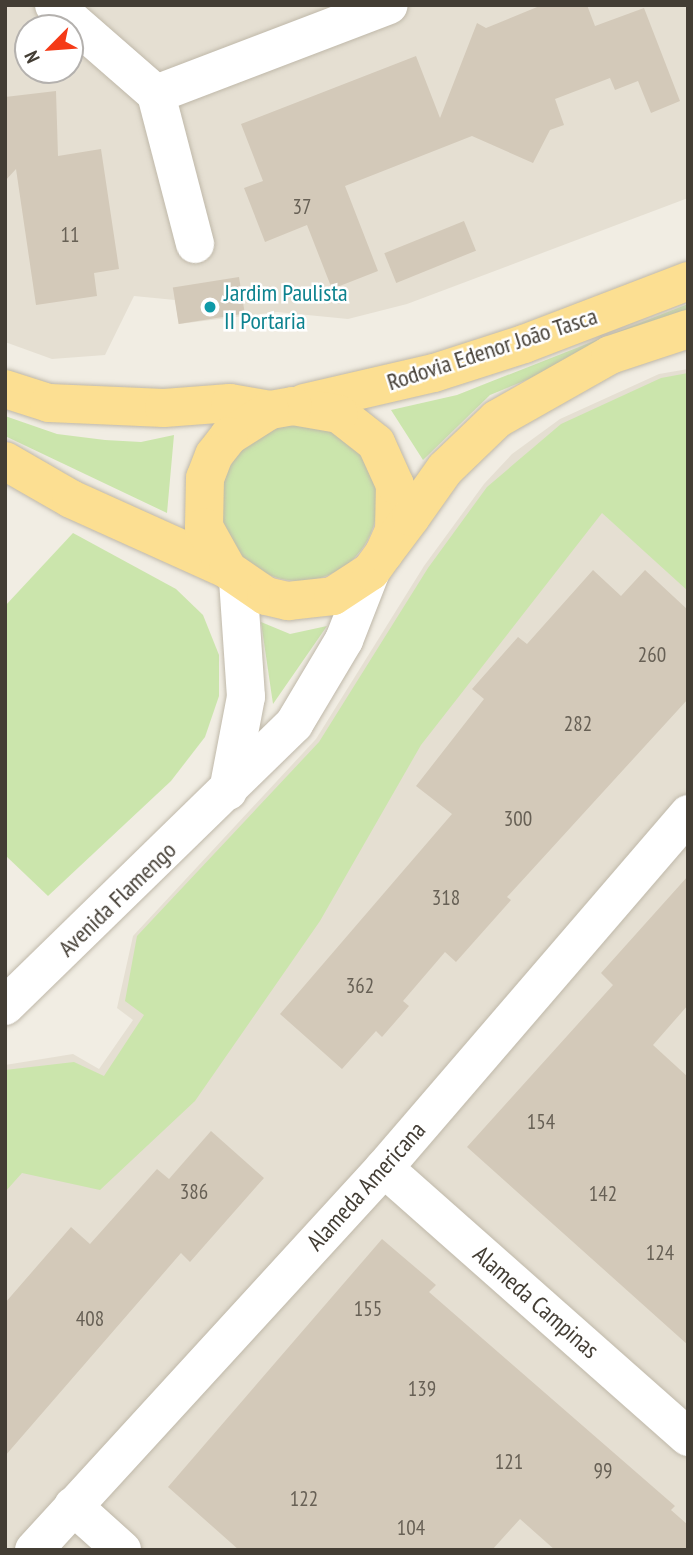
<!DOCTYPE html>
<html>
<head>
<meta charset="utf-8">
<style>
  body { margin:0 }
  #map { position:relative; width:693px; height:1555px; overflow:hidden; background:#f1ede3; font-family:"PT Sans Narrow",sans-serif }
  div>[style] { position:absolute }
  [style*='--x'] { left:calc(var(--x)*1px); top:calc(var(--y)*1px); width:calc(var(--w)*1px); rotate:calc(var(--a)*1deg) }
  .residential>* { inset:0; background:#e5dfd2 }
  .green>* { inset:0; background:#cbe5ac }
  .round { border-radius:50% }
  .building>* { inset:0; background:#d3c9b9; transform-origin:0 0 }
  .roads { filter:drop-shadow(0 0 2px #bfb8a9) drop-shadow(0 0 2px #bfb8a9) }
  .minor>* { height:38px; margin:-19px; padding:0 19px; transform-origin:19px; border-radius:19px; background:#fff }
  .major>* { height:38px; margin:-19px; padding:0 19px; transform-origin:19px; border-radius:19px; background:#fcdf92 }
  .dots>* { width:19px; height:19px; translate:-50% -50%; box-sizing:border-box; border:4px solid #fff; border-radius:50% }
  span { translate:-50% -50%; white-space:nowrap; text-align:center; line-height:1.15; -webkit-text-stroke:5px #fff; paint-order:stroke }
  .number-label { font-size:21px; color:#676055 }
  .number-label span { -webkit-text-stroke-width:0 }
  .culture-label { font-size:24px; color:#0d838f }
  .left { translate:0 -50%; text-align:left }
  .street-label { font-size:24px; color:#433d34 }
  .frame { position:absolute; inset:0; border:7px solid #433d34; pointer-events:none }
  .north { position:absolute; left:14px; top:14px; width:70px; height:70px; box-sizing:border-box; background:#fff; border:2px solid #b4b1ae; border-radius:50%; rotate:245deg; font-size:19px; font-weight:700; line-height:28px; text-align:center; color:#433d34 }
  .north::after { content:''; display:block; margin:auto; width:24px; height:32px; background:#f53a17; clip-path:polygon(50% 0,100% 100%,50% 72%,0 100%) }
</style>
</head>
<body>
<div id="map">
  <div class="residential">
    <i style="clip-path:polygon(evenodd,5px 5px,688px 5px,688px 198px,407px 304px,348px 319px,277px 312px,179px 324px,175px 300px,134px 296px,105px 355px,52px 359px,5px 342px,5px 5px,28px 28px,70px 28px,70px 70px,28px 70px,28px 28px)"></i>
    <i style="clip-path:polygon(688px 369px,688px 1550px,5px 1550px,5px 1065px,73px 1054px,99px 1069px,133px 1020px,117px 1008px,133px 936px,316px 739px,424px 566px,484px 484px,512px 454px,560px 419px,659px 374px)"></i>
  </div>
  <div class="green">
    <i style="clip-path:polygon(688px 304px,688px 313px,490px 395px,423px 460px,391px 410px,457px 395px)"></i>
    <i style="clip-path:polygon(688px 373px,688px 591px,602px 513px,421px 745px,320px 921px,195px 1101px,100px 1190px,22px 1173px,5px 1192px,5px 1070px,74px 1062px,104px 1076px,144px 1015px,125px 1001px,137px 936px,319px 742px,428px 568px,487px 487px,561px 424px,661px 378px)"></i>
    <i style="clip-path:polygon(5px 416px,57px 434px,105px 440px,141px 442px,174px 435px,167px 513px,5px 436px)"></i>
    <i class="round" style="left:221px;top:425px;width:156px;height:156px"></i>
    <i style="clip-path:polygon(73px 533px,176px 589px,203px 615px,219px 655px,219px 696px,205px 737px,171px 781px,48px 896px,5px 855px,5px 606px)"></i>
    <i style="clip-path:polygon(261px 622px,290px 634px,327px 626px,273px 704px)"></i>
  </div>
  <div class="building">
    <i style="clip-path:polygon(542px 5px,587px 5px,595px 26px,644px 8px,680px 101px,651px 113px,638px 81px,615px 90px,610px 78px,555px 99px,564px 125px,550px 130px,533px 163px,472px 136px,345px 186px,378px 271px,332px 289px,307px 225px,265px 242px,244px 188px,263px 181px,241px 124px,416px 56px,440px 118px,477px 23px,486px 28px)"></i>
    <i style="clip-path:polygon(56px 91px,58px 156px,101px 149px,119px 269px,94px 273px,97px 296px,36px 305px,16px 169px,5px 181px,5px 97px)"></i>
    <i style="left:464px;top:221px;width:32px;height:86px;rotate:68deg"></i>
    <i style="left:239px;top:277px;width:37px;height:67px;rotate:81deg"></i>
    <i style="clip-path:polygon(593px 570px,621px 596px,645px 570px,688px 610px,688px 699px,507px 897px,511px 900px,456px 962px,445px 952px,403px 1001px,409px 1006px,382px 1037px,376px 1031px,342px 1069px,280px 1014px,452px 814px,416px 786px,484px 699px,472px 689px,518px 637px,527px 644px)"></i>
    <i style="clip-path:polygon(688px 876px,688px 1005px,653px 1045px,688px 1077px,688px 1345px,467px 1147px,613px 985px,601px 973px)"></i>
    <i style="clip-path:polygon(211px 1131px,264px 1178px,190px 1262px,181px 1253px,5px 1456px,5px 1303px,71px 1227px,90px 1244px,157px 1169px,169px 1179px)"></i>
    <i style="clip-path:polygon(382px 1239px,436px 1285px,429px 1292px,675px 1506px,671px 1510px,688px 1525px,688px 1550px,555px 1550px,520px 1519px,492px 1550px,239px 1550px,168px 1487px)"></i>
  </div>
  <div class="roads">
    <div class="minor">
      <i style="--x:54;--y:5;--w:135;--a:41.1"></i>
      <i style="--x:156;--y:94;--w:249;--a:-20.9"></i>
      <i style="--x:156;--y:94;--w:155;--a:75.4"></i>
      <i style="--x:228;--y:791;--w:96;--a:-79.2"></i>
      <i style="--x:246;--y:697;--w:118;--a:-93.9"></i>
      <i style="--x:5;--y:1006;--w:404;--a:-44.3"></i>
      <i style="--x:294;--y:724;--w:98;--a:-59.2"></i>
      <i style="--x:344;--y:640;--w:74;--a:-68.6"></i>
      <i style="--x:384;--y:1168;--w:406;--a:41.5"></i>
      <i style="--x:73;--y:1506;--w:66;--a:41.9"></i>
      <i style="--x:34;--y:1550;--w:518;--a:-47.5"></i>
      <i style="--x:384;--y:1168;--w:467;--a:-49.3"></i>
    </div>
    <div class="major">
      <i style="--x:5;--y:389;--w:46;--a:17.7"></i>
      <i style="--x:49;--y:403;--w:115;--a:2.5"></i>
      <i style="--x:164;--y:408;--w:66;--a:-4.3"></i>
      <i style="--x:230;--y:403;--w:41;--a:9.9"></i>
      <i style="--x:304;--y:403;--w:133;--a:-13"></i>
      <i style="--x:434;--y:373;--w:95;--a:-17.9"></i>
      <i style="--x:524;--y:344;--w:176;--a:-21"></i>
      <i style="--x:5;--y:461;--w:76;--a:29.9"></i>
      <i style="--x:71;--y:499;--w:172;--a:24.3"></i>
      <i style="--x:384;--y:553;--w:24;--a:-66"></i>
      <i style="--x:394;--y:531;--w:46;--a:-88.8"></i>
      <i style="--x:395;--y:485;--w:46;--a:-114.3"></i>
      <i style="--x:376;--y:443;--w:47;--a:-141.9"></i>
      <i style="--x:339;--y:414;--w:47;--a:-170.1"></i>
      <i style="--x:293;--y:406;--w:23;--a:170"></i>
      <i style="--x:270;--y:410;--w:49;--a:147.6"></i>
      <i style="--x:229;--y:436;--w:24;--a:128"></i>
      <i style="--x:214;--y:455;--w:25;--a:111"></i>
      <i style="--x:205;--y:478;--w:49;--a:91.2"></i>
      <i style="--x:204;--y:527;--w:49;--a:60.8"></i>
      <i style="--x:228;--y:570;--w:46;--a:34.4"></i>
      <i style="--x:266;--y:596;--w:23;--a:13"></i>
      <i style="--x:288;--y:601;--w:45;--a:-6.3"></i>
      <i style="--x:333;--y:596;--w:45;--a:-33.3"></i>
      <i style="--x:371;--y:571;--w:22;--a:-54"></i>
      <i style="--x:384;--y:553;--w:45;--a:-53.1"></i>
      <i style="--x:411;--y:517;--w:59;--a:-54.7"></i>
      <i style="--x:445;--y:469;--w:72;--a:-43.9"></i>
      <i style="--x:497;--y:419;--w:130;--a:-29.5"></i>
      <i style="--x:610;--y:355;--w:82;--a:-18.4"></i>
    </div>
  </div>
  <div class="dots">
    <i style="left:210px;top:307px;background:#0f9aa8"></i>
  </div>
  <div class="number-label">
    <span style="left:302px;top:207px">37</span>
    <span style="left:70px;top:235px">11</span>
    <span style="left:652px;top:655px">260</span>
    <span style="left:578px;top:724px">282</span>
    <span style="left:518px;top:819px">300</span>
    <span style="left:446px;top:898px">318</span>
    <span style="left:360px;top:986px">362</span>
    <span style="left:541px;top:1122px">154</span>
    <span style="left:194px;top:1192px">386</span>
    <span style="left:603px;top:1194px">142</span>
    <span style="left:660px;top:1253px">124</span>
    <span style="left:368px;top:1309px">155</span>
    <span style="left:90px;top:1319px">408</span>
    <span style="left:422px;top:1389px">139</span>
    <span style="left:509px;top:1462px">121</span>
    <span style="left:603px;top:1471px">99</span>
    <span style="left:304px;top:1499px">122</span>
    <span style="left:411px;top:1528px">104</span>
  </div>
  <div class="culture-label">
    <span class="left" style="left:224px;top:307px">Jardim Paulista<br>II Portaria</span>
  </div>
  <div class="street-label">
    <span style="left:492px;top:349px;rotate:-18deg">Rodovia Edenor João Tasca</span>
    <span style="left:117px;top:899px;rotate:-44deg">Avenida Flamengo</span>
    <span style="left:366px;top:1186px;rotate:-48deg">Alameda Americana</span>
    <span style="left:536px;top:1302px;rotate:41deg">Alameda Campinas</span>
  </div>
  <div class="frame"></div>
  <div class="north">N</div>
</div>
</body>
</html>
